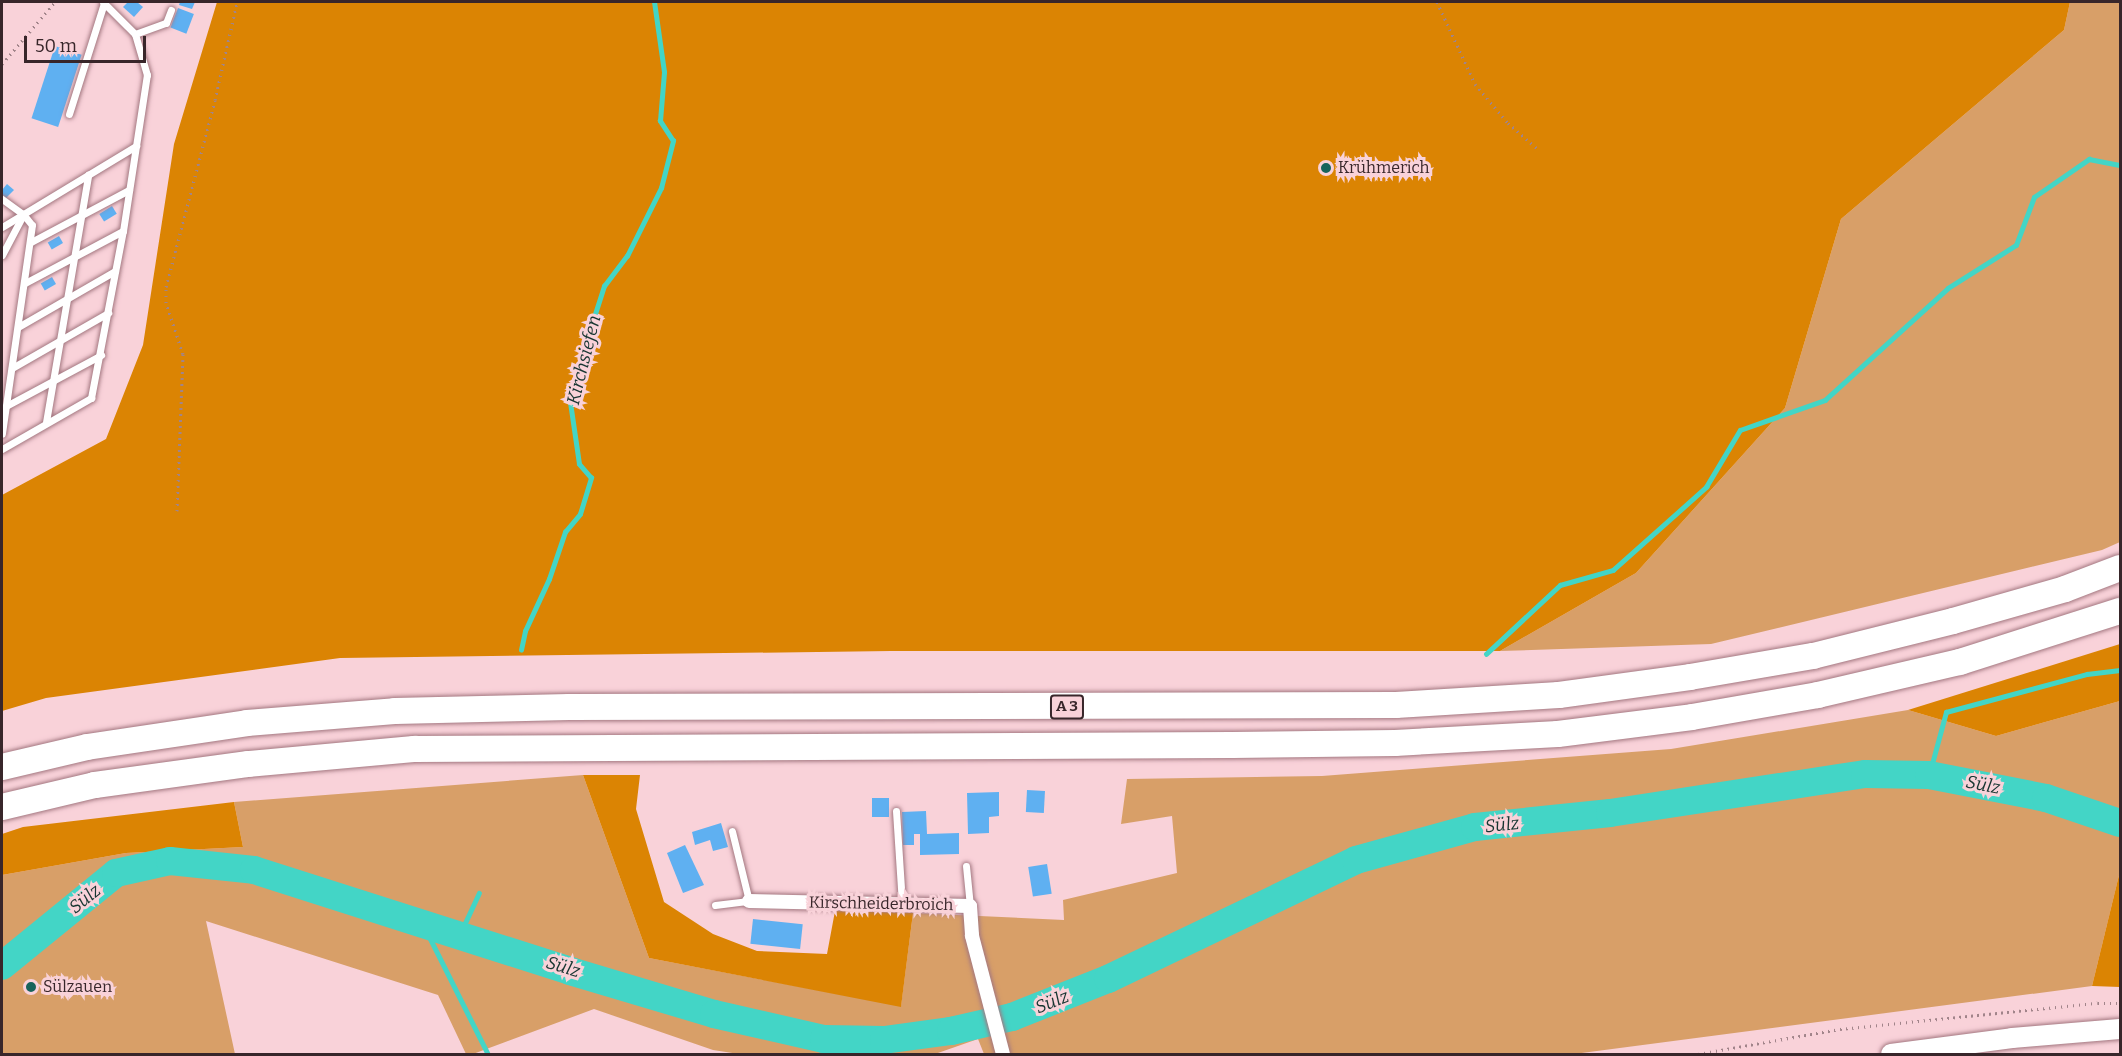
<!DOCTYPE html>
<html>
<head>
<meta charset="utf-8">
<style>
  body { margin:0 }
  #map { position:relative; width:2122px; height:1056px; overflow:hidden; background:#f9d2d9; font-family:Bitter,serif }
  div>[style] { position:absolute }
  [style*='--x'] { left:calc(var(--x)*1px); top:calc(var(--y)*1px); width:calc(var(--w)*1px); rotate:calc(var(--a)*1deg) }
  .green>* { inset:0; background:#d89f68 }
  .forest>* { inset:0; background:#db8403 }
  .stream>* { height:4.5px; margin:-2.25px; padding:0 2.25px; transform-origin:2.25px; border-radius:2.25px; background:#43d5c6 }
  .river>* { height:28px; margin:-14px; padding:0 14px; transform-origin:14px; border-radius:14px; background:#43d5c6 }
  .building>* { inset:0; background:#5fb0f1; transform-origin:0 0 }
  .path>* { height:3px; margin-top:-1.5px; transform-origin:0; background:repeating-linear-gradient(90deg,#a1848a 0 1.5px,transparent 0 6px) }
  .roads { filter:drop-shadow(0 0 2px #a37780) drop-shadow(0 0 2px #a37780) }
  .lane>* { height:7px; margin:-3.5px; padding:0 3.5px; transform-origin:3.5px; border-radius:3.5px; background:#fff }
  .street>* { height:14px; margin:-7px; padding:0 7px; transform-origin:7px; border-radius:7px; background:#fff }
  .secondary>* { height:20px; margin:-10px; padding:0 10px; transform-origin:10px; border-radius:10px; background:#fff }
  .highway>* { height:26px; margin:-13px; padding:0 13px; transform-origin:13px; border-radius:13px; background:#fff }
  .dots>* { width:16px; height:16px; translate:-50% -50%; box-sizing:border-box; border:3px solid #f9d2d9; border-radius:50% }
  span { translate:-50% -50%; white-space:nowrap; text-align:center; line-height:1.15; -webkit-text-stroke:6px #f9d2d9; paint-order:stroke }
  .shield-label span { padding:2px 4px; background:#f9d2d9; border:2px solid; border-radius:4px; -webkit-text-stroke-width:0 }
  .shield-label { font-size:15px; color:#38262a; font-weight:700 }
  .poi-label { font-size:16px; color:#38262a }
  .left { translate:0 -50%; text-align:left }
  .street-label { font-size:16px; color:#38262a }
  .water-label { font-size:18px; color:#173531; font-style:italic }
  .frame { position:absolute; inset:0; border:3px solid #38262a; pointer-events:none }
  .scale { position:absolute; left:24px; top:36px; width:122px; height:27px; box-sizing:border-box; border:3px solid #38262a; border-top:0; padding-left:8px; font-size:18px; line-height:21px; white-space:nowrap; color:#38262a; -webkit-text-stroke:4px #f9d2d9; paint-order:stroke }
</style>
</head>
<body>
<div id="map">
  <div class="green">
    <i style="clip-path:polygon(2070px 2px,2120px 2px,2120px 542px,2102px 550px,1711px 644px,1500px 651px,1636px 573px,1785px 408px,1841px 219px,2064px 30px)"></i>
    <i style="clip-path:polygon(2120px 701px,2120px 871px,2092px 986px,1574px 1054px,984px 1054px,978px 1039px,935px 1054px,739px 1054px,713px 1050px,594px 1009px,473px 1054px,466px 1054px,438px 995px,206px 921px,235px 1054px,2px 1054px,2px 875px,126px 853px,243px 847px,234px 802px,583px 775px,649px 958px,901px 1006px,913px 913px,1064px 920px,1063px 900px,1177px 873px,1172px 816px,1121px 824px,1127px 779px,1322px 776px,1671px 749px,1908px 710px,1996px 736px)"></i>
  </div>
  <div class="forest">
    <i style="clip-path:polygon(217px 2px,2070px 2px,2064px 30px,1841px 219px,1785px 408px,1636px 573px,1500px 651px,891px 651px,340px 658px,46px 698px,2px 711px,2px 495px,106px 439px,143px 345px,174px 144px)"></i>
    <i style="clip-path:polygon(2120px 644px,2120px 701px,1996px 736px,1908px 710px)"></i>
    <i style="clip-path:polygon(583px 775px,640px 775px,636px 809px,664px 902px,713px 934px,757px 951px,827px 954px,835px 911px,913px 913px,901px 1007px,649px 958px)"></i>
    <i style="clip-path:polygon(234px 802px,243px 847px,126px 853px,2px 875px,2px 834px,23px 827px)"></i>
    <i style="clip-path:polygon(2120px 871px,2120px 987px,2092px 986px)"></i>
  </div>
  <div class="stream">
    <i style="--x:521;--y:650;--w:19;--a:-78"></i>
    <i style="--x:525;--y:631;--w:57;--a:-65.2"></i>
    <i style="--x:549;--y:579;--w:50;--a:-71.2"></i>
    <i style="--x:565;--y:532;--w:23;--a:-50"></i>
    <i style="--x:580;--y:514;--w:38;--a:-73"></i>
    <i style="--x:591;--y:478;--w:18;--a:-131"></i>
    <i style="--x:579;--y:464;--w:63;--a:-98.3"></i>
    <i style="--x:570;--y:402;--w:34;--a:-64"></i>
    <i style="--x:585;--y:371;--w:29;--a:-88"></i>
    <i style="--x:586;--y:342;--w:59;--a:-72.2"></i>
    <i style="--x:604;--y:286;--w:38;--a:-53"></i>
    <i style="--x:627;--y:256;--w:76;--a:-63.4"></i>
    <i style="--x:661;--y:188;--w:49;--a:-75.7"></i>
    <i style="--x:673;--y:141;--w:24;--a:-123"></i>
    <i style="--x:660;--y:121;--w:49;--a:-85.3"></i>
    <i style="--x:664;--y:72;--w:71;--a:-98.1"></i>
    <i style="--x:1486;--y:654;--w:101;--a:-43"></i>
    <i style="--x:1560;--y:585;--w:55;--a:-15.8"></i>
    <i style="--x:1613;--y:570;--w:125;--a:-41.7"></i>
    <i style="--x:1706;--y:487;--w:66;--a:-59.2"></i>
    <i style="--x:1740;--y:430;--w:90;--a:-19.4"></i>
    <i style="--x:1825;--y:400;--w:166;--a:-42.3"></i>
    <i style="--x:1948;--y:288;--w:80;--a:-32.3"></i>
    <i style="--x:2016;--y:245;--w:51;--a:-69.4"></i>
    <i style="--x:2034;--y:197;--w:67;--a:-34.6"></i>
    <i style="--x:2089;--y:159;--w:32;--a:11"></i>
    <i style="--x:1929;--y:775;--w:65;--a:-74.9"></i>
    <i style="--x:1946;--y:712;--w:146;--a:-15.1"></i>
    <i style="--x:2087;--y:674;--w:33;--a:-7"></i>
    <i style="--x:423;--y:924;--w:145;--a:63.4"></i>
    <i style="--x:459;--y:936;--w:47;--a:-65.1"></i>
  </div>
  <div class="river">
    <i style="--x:2;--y:966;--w:147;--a:-39.2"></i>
    <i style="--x:116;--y:873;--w:55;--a:-12.5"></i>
    <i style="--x:170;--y:861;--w:84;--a:6.1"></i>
    <i style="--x:254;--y:870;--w:332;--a:17.7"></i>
    <i style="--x:570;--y:971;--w:150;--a:16.6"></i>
    <i style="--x:714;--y:1014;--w:113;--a:12.8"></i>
    <i style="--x:824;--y:1039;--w:60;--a:1"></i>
    <i style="--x:884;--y:1040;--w:68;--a:-7.7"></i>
    <i style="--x:951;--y:1031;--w:63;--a:-12.9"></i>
    <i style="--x:1012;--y:1017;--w:103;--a:-21.6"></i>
    <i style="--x:1108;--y:979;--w:275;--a:-25.6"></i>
    <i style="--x:1356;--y:860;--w:123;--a:-15.5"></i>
    <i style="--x:1475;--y:827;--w:136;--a:-5.9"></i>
    <i style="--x:1610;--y:813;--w:258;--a:-8.7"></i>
    <i style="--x:1865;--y:774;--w:64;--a:0.9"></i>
    <i style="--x:1929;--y:775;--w:119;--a:11.1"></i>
    <i style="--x:2046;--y:798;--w:78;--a:18.7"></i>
  </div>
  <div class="building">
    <i style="clip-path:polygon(128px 2px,137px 2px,143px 7px,134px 17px,123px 7px)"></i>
    <i style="clip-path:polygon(180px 2px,195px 2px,192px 9px,179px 5px)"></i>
    <i style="left:178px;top:8px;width:17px;height:21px;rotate:21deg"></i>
    <i style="left:55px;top:46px;width:28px;height:76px;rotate:18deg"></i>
    <i style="clip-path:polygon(7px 184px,14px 190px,6px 198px,2px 194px,2px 190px)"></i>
    <i style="left:112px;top:206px;width:9px;height:15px;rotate:58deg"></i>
    <i style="left:59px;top:236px;width:8px;height:13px;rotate:60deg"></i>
    <i style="left:52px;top:277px;width:8px;height:13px;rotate:60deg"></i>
    <i style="left:1027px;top:790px;width:18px;height:22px;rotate:3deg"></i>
    <i style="clip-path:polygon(999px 792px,999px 816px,989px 817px,989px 833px,968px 834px,967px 793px)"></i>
    <i style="left:872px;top:798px;width:17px;height:19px"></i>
    <i style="clip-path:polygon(926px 811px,927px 834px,959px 833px,959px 854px,920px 855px,920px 834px,914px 834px,914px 845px,903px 845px,902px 812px)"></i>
    <i style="clip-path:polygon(721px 823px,728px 847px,713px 851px,710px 840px,695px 845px,692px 832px)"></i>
    <i style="clip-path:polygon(685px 845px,704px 885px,683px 893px,667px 853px)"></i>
    <i style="left:1047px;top:864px;width:30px;height:19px;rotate:81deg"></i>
    <i style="left:753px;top:919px;width:50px;height:25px;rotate:6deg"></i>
  </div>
  <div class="path">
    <i style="--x:1437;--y:2;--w:90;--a:65.1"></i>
    <i style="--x:1475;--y:84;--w:51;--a:49.8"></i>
    <i style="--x:1508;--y:123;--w:41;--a:41.1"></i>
    <i style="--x:2;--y:64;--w:82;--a:-49.5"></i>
    <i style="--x:177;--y:511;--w:157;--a:-87.8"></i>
    <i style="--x:183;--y:354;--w:54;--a:-108.4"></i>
    <i style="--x:166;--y:303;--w:16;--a:-90"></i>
    <i style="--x:166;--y:287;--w:193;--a:-75.3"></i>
    <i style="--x:215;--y:100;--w:100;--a:-77.3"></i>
    <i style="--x:1698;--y:1054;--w:144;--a:-10"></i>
    <i style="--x:1840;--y:1029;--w:259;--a:-5.8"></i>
    <i style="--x:2098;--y:1003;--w:22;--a:0"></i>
  </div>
  <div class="roads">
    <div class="lane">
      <i style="--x:135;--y:34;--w:33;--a:-20"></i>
      <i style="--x:166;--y:23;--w:14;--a:-69"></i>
      <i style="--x:69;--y:114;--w:116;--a:-72.5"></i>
      <i style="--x:2;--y:199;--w:26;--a:36"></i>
      <i style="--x:23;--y:214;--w:14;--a:51"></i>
      <i style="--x:32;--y:225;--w:211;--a:98.2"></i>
      <i style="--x:2;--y:227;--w:157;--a:-31.2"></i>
      <i style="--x:31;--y:242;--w:111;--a:-28"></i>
      <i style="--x:2;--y:255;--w:43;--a:-62.2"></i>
      <i style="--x:25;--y:283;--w:111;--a:-28"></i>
      <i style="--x:18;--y:327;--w:112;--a:-30"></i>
      <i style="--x:12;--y:368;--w:111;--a:-29.8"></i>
      <i style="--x:6;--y:406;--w:108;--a:-28.2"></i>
      <i style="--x:46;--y:422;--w:251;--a:-80.3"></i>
      <i style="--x:2;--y:449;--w:103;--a:-29.8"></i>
      <i style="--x:91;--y:398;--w:170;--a:-79.2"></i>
      <i style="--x:123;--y:231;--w:158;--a:-81.3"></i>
      <i style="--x:147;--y:75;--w:43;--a:-106.3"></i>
      <i style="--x:135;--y:34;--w:45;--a:-135"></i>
      <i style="--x:896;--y:811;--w:93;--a:86.3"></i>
      <i style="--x:966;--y:866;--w:40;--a:84.3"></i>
      <i style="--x:715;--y:905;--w:34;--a:-7"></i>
      <i style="--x:749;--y:901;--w:72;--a:-103.7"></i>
    </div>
    <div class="street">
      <i style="--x:749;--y:901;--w:221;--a:1.3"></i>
      <i style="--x:970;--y:906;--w:30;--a:86"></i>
      <i style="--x:972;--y:936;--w:122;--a:75.3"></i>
    </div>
    <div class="secondary">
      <i style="--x:1891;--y:1054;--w:122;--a:-7.5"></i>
      <i style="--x:2012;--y:1038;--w:108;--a:-4.8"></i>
    </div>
    <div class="highway">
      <i style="--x:2;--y:767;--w:87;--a:-13.2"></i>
      <i style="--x:87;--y:747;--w:162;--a:-8.5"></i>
      <i style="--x:247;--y:723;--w:148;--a:-4.6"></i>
      <i style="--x:395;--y:711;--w:174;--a:-1.3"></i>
      <i style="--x:569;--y:707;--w:827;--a:-0.14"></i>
      <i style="--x:1396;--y:705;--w:163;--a:-3.5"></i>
      <i style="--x:1559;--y:695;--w:132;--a:-7.8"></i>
      <i style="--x:1690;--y:677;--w:125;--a:-9.7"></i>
      <i style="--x:1813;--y:656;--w:144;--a:-14"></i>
      <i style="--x:1953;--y:621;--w:116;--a:-15.9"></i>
      <i style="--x:2065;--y:589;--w:59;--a:-20.9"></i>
      <i style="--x:2;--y:807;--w:96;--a:-13.3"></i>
      <i style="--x:95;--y:785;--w:155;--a:-7.8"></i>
      <i style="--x:249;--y:764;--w:166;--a:-5.2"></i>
      <i style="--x:414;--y:749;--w:818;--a:-0.28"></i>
      <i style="--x:1232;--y:745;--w:163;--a:-0.7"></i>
      <i style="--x:1395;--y:743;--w:163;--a:-3.2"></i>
      <i style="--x:1558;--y:734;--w:135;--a:-7.2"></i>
      <i style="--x:1692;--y:717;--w:128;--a:-9.9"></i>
      <i style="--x:1818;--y:695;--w:146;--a:-13.1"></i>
      <i style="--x:1960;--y:662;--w:168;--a:-17.7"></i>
    </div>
  </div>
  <div class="dots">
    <i style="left:1326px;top:168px;background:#17635b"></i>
    <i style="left:31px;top:987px;background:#17635b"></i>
  </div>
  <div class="shield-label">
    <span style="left:1067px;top:707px">A 3</span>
  </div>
  <div class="poi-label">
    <span class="left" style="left:1338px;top:168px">Krühmerich</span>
    <span class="left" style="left:43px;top:987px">Sülzauen</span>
  </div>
  <div class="street-label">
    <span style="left:881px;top:904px;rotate:1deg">Kirschheiderbroich</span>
  </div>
  <div class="water-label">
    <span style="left:584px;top:360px;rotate:-76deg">Kirchsiefen</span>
    <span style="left:1983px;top:785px;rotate:11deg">Sülz</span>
    <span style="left:1502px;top:825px;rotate:-6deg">Sülz</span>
    <span style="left:85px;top:899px;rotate:-39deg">Sülz</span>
    <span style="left:563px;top:967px;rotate:17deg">Sülz</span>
    <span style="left:1052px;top:1002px;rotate:-22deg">Sülz</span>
  </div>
  <div class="frame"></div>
  <div class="scale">50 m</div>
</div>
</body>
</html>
